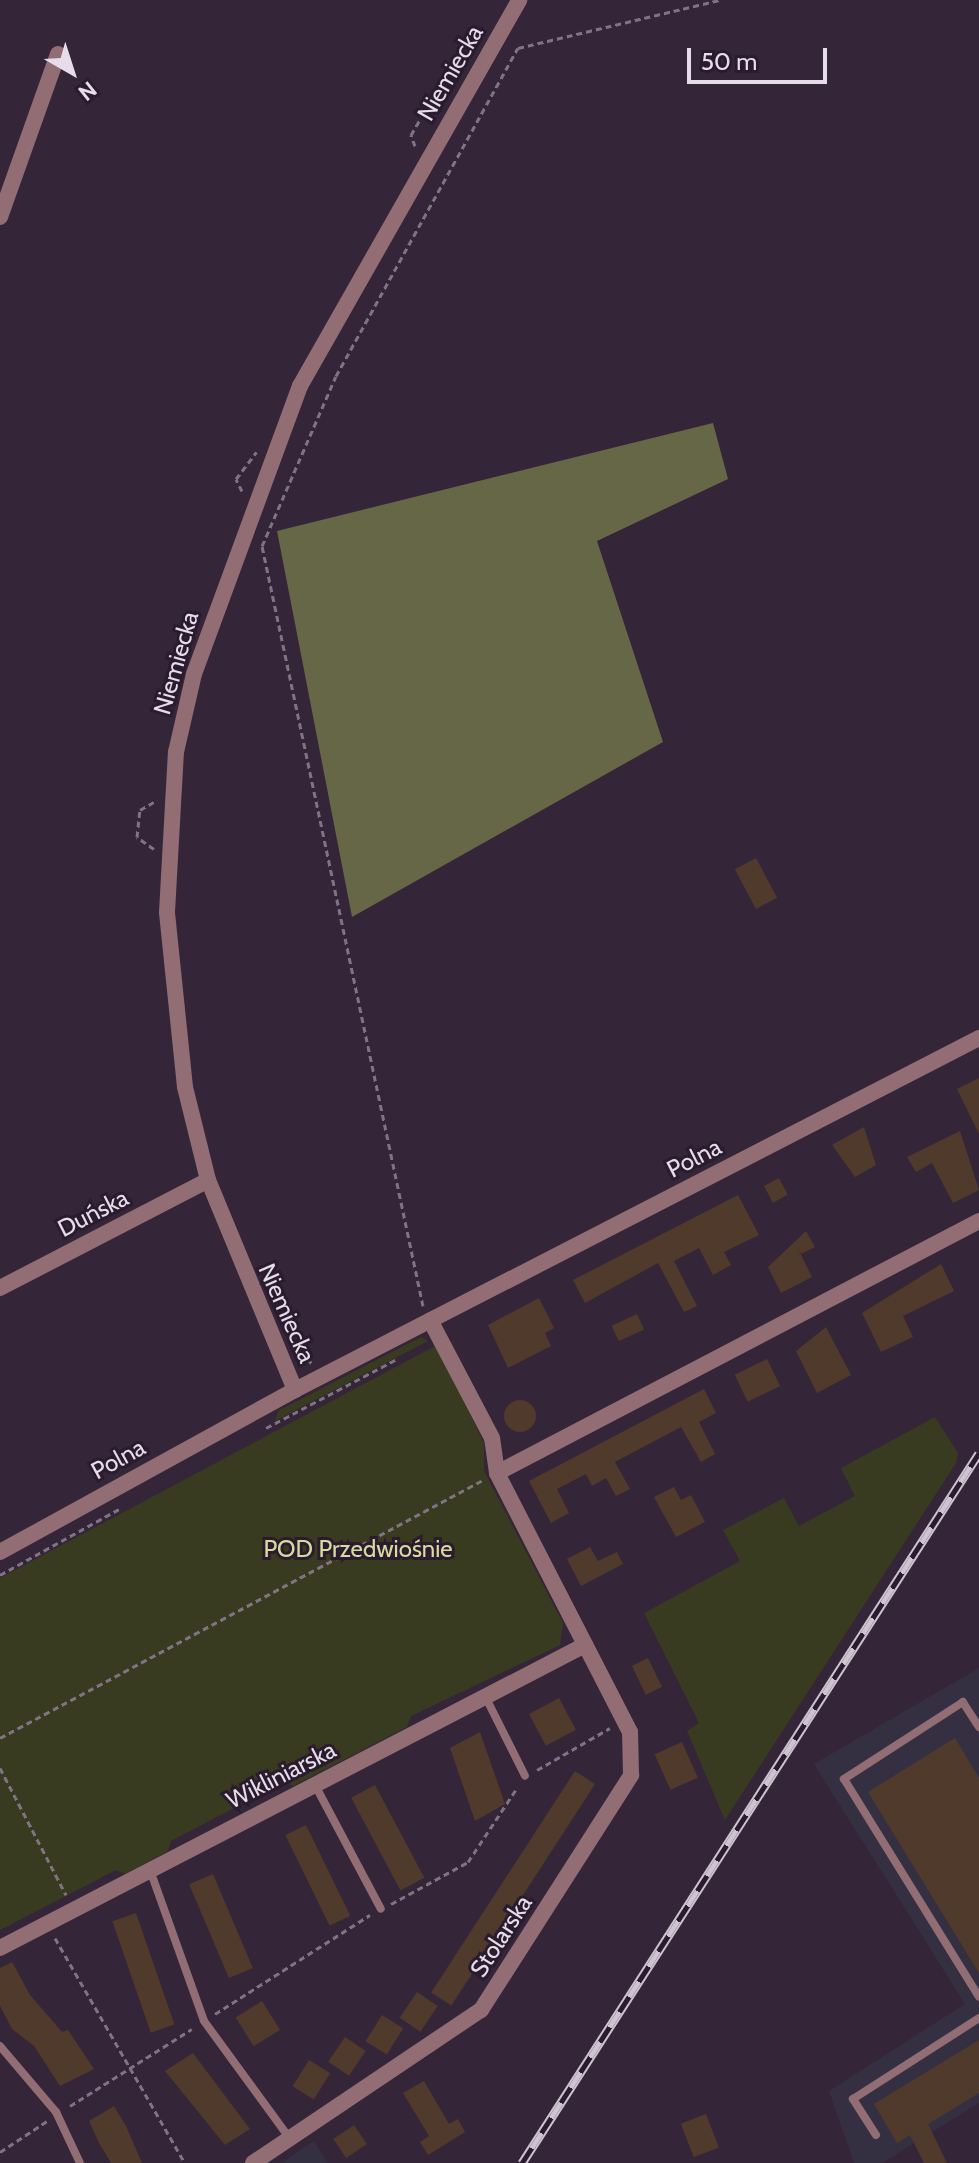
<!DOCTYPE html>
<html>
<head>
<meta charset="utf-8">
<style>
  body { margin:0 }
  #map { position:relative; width:979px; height:2163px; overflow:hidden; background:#342538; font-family:Cabin,sans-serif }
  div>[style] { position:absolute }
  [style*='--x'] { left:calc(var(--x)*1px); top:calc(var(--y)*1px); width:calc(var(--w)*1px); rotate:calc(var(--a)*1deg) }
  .industrial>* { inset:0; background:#353041 }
  .green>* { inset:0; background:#393b20 }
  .forest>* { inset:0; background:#656746 }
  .building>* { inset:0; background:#503a2c; transform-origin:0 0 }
  .round { border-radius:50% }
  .path>* { height:3px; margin-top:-1.5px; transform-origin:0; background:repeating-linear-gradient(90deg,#807384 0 6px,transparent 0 10px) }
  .service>* { height:8px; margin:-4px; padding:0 4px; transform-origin:4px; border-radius:4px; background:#926d74 }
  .minor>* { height:16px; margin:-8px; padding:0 8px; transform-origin:8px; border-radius:8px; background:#926d74 }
  .rail>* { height:9px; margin-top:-4.5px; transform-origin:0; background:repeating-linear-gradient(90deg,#2a1c2e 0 18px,#cec3d1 0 36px); box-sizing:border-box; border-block:2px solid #cec3d1 }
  span { translate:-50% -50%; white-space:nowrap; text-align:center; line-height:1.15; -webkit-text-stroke:6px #2a1c2e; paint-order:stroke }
  .street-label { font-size:24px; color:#e7ddea }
  .park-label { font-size:24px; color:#d8db9f }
  .north { position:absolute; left:32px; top:32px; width:80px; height:80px; -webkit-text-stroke:6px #2a1c2e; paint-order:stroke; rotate:141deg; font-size:22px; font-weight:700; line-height:32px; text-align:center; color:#e7ddea }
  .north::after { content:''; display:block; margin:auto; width:28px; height:36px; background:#e7ddea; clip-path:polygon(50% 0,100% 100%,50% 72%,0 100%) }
  .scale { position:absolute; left:687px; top:48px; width:140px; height:36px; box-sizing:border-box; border:4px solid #e7ddea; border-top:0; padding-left:10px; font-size:24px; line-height:28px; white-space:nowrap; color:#e7ddea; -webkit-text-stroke:6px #2a1c2e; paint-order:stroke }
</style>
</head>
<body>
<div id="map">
  <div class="industrial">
    <i style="clip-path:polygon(979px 1668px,979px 2103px,882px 2163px,854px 2163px,829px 2091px,965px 2004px,814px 1764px)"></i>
    <i style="clip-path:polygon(314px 2141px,328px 2163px,281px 2163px)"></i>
  </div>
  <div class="green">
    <i style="clip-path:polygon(421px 1337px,428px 1341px,275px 1421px,278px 1411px)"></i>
    <i style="clip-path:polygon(437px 1345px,484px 1443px,484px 1471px,563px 1623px,560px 1645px,411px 1716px,407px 1727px,293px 1786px,284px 1782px,171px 1841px,168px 1851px,125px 1874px,116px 1870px,0 1930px,0 1578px)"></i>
    <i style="clip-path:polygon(935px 1417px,958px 1453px,956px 1463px,725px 1820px,687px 1731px,699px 1723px,644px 1613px,740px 1561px,723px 1530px,784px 1498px,799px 1526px,855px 1496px,841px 1468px)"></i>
  </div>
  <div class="forest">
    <i style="clip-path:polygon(713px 423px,728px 479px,597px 541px,663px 742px,352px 917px,277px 531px)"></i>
  </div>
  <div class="building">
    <i style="left:756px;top:858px;width:45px;height:24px;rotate:62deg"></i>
    <i style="clip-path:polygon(979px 1078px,979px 1134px,957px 1089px)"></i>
    <i style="clip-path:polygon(864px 1127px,876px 1165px,855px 1177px,832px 1145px)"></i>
    <i style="clip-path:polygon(960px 1131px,979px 1190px,953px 1203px,932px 1163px,916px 1172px,907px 1157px)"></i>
    <i style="left:779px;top:1178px;width:19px;height:17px;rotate:62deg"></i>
    <i style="clip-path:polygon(738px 1195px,759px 1235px,724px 1252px,731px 1265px,713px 1275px,699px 1248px,674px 1261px,697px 1306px,684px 1312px,658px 1263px,585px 1303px,573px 1280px)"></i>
    <i style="clip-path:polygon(806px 1231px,815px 1247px,801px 1254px,797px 1247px,812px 1277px,781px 1293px,768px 1267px)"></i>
    <i style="clip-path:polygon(941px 1264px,954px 1291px,903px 1316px,913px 1337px,881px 1352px,862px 1313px)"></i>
    <i style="clip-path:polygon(539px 1298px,554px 1328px,545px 1333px,551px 1346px,508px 1368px,488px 1325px)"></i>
    <i style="left:637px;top:1314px;width:17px;height:28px;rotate:65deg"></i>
    <i style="clip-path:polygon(826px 1327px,851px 1375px,817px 1393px,796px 1351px)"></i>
    <i style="left:767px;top:1359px;width:30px;height:36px;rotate:64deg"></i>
    <i style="clip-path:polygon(704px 1389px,716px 1413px,699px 1422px,715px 1454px,701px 1462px,681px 1427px,615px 1462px,630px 1489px,616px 1496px,606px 1478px,592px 1486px,586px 1474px,557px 1489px,569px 1513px,551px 1523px,529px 1481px)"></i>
    <i class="round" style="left:504px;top:1400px;width:32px;height:32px"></i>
    <i style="clip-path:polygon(674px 1487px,681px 1500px,691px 1495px,705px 1522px,676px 1537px,654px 1497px)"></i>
    <i style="clip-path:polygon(590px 1547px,598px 1561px,617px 1552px,623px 1564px,581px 1586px,567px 1559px)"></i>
    <i style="left:648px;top:1658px;width:32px;height:18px;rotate:64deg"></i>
    <i style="left:559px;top:1698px;width:36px;height:34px;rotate:62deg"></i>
    <i style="clip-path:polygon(480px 1732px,505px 1804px,475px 1821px,450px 1748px)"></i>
    <i style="clip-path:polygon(955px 1738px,979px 1778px,979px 1973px,868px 1792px)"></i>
    <i style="left:682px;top:1742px;width:39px;height:30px;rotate:66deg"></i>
    <i style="left:575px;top:1771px;width:24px;height:264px;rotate:33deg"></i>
    <i style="left:375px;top:1785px;width:105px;height:27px;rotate:62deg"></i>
    <i style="left:306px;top:1825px;width:101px;height:23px;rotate:64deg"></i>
    <i style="left:213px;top:1874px;width:102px;height:26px;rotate:67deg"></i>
    <i style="left:136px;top:1913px;width:118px;height:25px;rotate:71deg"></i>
    <i style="clip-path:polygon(12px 1962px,30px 1995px,62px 2032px,68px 2030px,94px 2069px,60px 2086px,34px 2046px,12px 2029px,0 2006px,0 1968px)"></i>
    <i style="left:417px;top:1992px;width:25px;height:31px;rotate:34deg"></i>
    <i style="left:262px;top:2001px;width:34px;height:31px;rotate:58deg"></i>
    <i style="left:382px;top:2015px;width:25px;height:31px;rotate:32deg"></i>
    <i style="left:345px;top:2037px;width:25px;height:30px;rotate:34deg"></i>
    <i style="clip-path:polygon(979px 2040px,979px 2093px,928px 2124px,947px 2163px,924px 2163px,910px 2135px,897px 2143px,874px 2104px)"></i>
    <i style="clip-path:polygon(193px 2053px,250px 2129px,225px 2145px,165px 2071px)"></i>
    <i style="left:309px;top:2060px;width:25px;height:31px;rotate:32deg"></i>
    <i style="clip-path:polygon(424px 2081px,449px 2124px,458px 2119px,465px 2132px,428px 2155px,420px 2142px,429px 2136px,403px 2093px)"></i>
    <i style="clip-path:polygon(114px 2106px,126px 2126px,142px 2163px,111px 2163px,99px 2143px,89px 2121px)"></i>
    <i style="left:706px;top:2114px;width:36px;height:27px;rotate:69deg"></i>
    <i style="left:354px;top:2125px;width:23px;height:25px;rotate:56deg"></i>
  </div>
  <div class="path">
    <i style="--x:415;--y:146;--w:12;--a:-110"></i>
    <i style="--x:411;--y:135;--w:24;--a:-60"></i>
    <i style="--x:423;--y:114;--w:12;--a:-14"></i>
    <i style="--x:242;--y:491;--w:13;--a:-117"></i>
    <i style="--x:236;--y:479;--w:34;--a:-53"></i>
    <i style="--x:154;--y:849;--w:21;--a:-145"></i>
    <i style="--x:137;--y:837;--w:27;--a:-84"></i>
    <i style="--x:140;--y:810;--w:20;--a:-30"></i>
    <i style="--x:423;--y:1306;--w:777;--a:-101.96"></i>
    <i style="--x:262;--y:546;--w:185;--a:-66.5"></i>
    <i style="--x:336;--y:376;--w:375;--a:-61"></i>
    <i style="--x:518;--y:48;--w:207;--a:-13.4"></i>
    <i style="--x:299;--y:1353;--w:16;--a:38"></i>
    <i style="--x:266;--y:1428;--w:148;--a:-27.8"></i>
    <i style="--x:0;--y:1575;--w:136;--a:-29"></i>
    <i style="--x:0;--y:1738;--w:548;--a:-28.11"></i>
    <i style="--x:0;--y:1768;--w:143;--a:62.5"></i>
    <i style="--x:537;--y:1770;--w:84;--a:-29.9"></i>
    <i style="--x:391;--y:1904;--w:88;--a:-28.6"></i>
    <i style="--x:468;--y:1862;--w:89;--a:-56.5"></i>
    <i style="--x:55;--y:1938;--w:260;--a:60"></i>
    <i style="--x:215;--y:2014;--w:184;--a:-32.6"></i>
    <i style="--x:70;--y:2106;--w:144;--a:-32.3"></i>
    <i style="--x:0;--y:2152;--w:56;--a:-33.4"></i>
  </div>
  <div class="service">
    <i style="--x:485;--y:1696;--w:89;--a:63.4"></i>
    <i style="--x:979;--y:1727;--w:30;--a:-123"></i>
    <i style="--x:963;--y:1702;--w:142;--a:147.1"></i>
    <i style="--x:844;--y:1779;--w:256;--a:58.2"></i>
    <i style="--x:315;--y:1785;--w:140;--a:62"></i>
    <i style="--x:150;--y:1870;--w:160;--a:70.3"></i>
    <i style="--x:204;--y:2021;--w:146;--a:53.9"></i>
    <i style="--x:0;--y:2046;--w:87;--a:49.7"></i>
    <i style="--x:56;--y:2112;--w:56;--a:64.8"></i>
    <i style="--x:876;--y:2135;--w:43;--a:-122.6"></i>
    <i style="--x:853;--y:2099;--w:150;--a:-32.7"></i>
  </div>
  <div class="minor">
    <i style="--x:0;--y:217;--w:173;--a:-70.4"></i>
    <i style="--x:0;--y:1288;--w:234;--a:-27.4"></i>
    <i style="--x:295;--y:1390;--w:227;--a:-112.5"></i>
    <i style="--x:208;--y:1180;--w:96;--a:-103.9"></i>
    <i style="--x:185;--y:1087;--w:176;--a:-95.9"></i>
    <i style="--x:167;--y:912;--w:160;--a:-86.8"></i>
    <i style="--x:176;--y:752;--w:80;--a:-77"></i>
    <i style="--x:194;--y:674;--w:307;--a:-69.8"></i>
    <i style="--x:300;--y:386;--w:444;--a:-60.4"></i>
    <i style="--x:497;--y:1473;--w:544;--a:-27.6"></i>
    <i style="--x:0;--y:1552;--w:337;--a:-28.8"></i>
    <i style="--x:295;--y:1390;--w:769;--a:-27.23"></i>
    <i style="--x:0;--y:1948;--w:659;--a:-27.38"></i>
    <i style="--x:253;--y:2163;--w:275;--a:-33.9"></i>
    <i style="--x:481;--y:2010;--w:279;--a:-57.4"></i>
    <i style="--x:631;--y:1775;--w:43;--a:-91.3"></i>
    <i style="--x:630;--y:1732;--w:291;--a:-117.2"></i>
    <i style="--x:497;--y:1473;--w:35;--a:-98"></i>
    <i style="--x:492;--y:1438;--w:133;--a:-117.7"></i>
  </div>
  <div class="rail">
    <i style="--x:522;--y:2163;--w:844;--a:-57.23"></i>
  </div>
  <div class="street-label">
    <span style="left:450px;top:73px;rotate:-60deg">Niemiecka</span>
    <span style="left:176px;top:663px;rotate:-74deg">Niemiecka</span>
    <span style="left:694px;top:1158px;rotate:-27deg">Polna</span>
    <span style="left:93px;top:1213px;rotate:-27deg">Duńska</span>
    <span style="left:287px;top:1313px;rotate:66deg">Niemiecka</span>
    <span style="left:118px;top:1459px;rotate:-29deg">Polna</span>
    <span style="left:281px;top:1775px;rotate:-27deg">Wikliniarska</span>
    <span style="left:501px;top:1936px;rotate:-57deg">Stolarska</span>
  </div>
  <div class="park-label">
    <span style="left:358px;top:1549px">POD Przedwiośnie</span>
  </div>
  <div class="north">N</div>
  <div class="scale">50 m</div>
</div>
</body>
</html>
